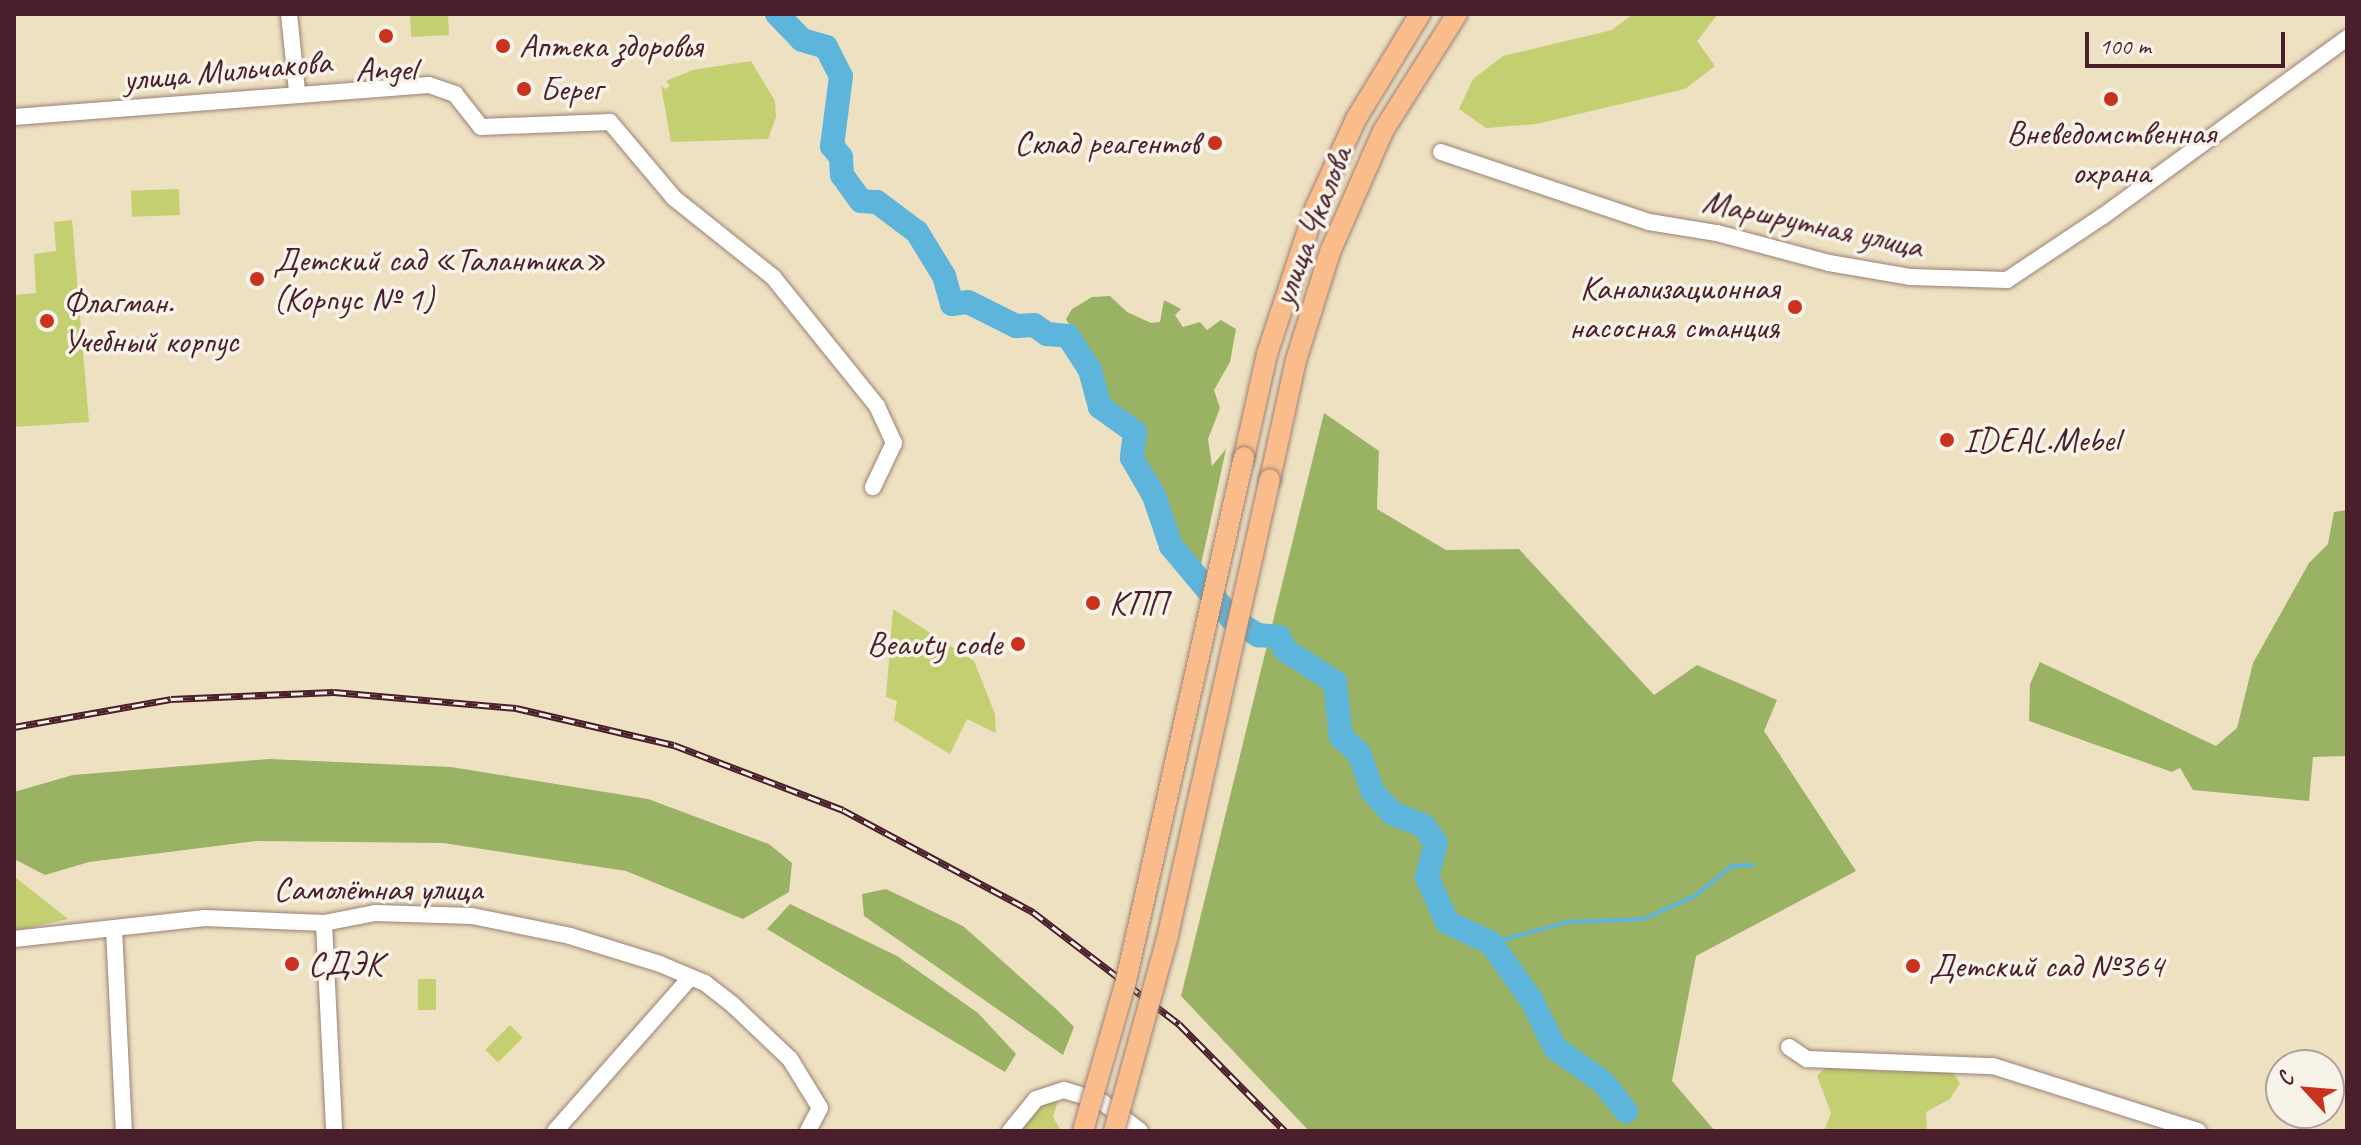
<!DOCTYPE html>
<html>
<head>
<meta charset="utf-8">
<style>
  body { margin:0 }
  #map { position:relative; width:2361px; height:1145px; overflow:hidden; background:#ede1c2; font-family:Caveat,sans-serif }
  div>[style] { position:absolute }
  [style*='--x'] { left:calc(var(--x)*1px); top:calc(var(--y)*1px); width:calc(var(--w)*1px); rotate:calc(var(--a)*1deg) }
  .green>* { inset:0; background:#c3cf71; transform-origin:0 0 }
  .forest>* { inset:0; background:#9ab263 }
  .stream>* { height:4px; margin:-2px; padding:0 2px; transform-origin:2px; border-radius:2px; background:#5eb5db }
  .river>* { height:24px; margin:-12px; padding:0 12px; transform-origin:12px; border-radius:12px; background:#5eb5db }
  .roads { filter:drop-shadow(0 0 2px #9c8076) drop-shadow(0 0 2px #9c8076) }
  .minor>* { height:16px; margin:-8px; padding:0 8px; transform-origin:8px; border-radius:8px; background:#fff }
  .major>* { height:20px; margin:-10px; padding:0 10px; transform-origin:10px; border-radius:10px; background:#fabc8b }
  .rail>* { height:7px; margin-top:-3.5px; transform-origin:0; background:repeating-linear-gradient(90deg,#f7f3e8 0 12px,#4a1f2b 0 24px); box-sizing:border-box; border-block:2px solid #4a1f2b }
  .bridges { filter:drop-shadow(0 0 2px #9c8076) drop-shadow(0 0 2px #9c8076) }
  .major-bridge>* { height:20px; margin:-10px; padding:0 10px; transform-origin:10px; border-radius:10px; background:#fabc8b }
  .dots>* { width:22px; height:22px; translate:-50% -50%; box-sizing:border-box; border:4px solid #f7f3e8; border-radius:50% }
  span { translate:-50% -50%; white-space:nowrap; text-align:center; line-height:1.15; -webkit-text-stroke:7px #f7f3e8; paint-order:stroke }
  .poi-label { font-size:34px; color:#4a1f2b }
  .left { translate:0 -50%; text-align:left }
  .right { translate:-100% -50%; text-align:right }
  .street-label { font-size:34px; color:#4a1f2b }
  .frame { position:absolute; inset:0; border:16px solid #4a1f2b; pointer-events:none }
  .north { position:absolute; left:2265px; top:1049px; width:80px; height:80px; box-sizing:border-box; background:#f7f3e8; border:2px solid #b29e9c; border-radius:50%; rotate:296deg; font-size:22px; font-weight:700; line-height:32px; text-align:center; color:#4a1f2b }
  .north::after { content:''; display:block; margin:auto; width:28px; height:36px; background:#c8321e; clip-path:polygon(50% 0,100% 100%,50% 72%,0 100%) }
  .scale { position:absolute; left:2085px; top:32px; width:200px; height:36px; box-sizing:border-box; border:4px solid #4a1f2b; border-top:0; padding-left:10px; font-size:24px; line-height:28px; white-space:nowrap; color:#4a1f2b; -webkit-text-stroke:6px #f7f3e8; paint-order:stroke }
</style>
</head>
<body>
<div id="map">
  <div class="green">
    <i style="left:448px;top:14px;width:21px;height:38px;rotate:87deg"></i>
    <i style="clip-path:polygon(1633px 14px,1718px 14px,1697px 41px,1715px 66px,1685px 89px,1536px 124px,1486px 128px,1459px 109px,1473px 79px,1503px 56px,1612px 30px)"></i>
    <i style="clip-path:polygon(751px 61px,775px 101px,776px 117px,768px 139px,671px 142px,661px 85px,665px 89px,670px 86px,666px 81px,693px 70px)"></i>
    <i style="left:179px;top:189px;width:26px;height:48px;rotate:88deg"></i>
    <i style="clip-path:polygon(72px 220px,89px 422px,14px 427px,14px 295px,36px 293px,34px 254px,56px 251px,54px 222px)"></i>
    <i style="clip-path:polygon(893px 609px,974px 661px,995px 714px,996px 733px,967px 719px,950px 754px,894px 720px,897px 701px,886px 697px)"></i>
    <i style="clip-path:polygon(14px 877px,15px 877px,68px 919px,14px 931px)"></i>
    <i style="left:418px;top:979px;width:18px;height:31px"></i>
    <i style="left:510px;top:1025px;width:18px;height:35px;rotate:45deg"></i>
    <i style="clip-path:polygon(1851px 1065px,1881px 1071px,1951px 1070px,1960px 1083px,1950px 1099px,1926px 1112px,1927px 1131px,1824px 1131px,1831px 1113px,1817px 1076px,1826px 1067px)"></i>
    <i style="clip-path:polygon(1058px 1101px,1053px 1117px,1061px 1131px,1019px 1131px,1038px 1106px)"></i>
  </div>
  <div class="forest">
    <i style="clip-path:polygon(1110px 296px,1127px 312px,1151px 323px,1160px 322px,1164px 300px,1181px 309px,1175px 315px,1183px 327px,1200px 322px,1207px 330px,1221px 320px,1236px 329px,1230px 362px,1214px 390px,1220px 408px,1208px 439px,1212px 466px,1226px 449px,1199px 574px,1172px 544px,1155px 491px,1136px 458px,1140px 433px,1102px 403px,1094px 369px,1066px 319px,1072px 309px,1092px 297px)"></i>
    <i style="clip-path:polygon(1324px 413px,1379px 451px,1377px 509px,1446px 550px,1519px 549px,1654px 695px,1697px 665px,1777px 700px,1764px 731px,1856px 871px,1696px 956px,1672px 1081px,1715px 1131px,1309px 1131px,1181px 996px)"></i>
    <i style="clip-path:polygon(2347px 510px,2347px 756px,2313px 757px,2309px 801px,2193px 790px,2180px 768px,2172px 772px,2029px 721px,2030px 684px,2040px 662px,2216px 746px,2237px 728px,2253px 663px,2309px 563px,2328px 544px,2334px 512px)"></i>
    <i style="clip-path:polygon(269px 759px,451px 767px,648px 799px,769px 844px,792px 863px,789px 892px,743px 919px,626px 871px,443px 843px,256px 841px,89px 862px,45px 875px,14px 859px,14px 792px,73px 775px)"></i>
    <i style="clip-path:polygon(886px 889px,963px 926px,1055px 1008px,1074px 1027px,1063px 1055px,864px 916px,862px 894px)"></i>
    <i style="clip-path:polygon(790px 904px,897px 956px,978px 1013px,1016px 1054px,1005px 1072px,767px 929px)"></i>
  </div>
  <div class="stream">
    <i style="--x:1491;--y:943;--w:80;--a:-15.3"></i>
    <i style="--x:1568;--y:922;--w:75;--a:-2.3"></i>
    <i style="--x:1643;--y:919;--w:57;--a:-23.9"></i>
    <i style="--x:1695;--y:896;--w:48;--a:-39"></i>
    <i style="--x:1732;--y:866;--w:21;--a:-3"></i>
  </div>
  <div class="river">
    <i style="--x:777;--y:14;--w:36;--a:46"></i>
    <i style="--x:802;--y:40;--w:25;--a:16"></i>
    <i style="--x:826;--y:47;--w:33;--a:63"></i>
    <i style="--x:841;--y:76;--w:71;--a:97.3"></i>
    <i style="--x:832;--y:146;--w:14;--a:51"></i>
    <i style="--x:841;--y:157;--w:18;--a:87"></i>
    <i style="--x:842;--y:175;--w:32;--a:54"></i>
    <i style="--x:861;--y:201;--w:16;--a:4"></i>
    <i style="--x:877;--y:202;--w:50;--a:36.9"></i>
    <i style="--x:917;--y:232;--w:52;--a:58.5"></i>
    <i style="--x:944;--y:276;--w:29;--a:74"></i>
    <i style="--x:952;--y:304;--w:16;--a:-7"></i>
    <i style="--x:968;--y:302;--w:54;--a:26.6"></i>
    <i style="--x:1016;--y:326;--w:18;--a:-3"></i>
    <i style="--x:1034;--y:325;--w:16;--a:35"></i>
    <i style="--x:1047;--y:334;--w:21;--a:5"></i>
    <i style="--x:1068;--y:336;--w:40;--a:57.1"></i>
    <i style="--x:1090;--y:370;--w:38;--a:75"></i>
    <i style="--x:1100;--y:407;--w:43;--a:35.5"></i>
    <i style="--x:1135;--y:432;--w:26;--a:97"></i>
    <i style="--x:1132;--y:458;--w:44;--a:59.9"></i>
    <i style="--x:1154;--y:496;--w:53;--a:71.2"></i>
    <i style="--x:1171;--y:546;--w:95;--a:50.1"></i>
    <i style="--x:1232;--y:619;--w:31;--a:32"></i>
    <i style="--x:1258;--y:635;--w:21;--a:5"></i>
    <i style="--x:1279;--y:637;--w:14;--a:65"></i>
    <i style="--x:1285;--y:650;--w:59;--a:32.6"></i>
    <i style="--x:1335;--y:682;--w:55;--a:83.8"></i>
    <i style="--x:1341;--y:737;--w:24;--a:42"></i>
    <i style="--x:1359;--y:753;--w:41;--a:70.3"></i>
    <i style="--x:1373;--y:792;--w:28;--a:48"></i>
    <i style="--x:1392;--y:813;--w:35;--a:22"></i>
    <i style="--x:1424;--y:826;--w:21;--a:55"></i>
    <i style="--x:1436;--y:843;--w:35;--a:105"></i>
    <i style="--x:1427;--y:877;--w:49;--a:66"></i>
    <i style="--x:1447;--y:922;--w:49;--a:25.5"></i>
    <i style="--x:1491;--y:943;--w:72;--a:54.6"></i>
    <i style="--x:1537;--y:1011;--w:41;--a:64.1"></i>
    <i style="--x:1555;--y:1048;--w:60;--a:35.5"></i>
    <i style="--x:1604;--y:1083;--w:36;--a:52"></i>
  </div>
  <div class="roads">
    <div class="minor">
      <i style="--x:289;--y:14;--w:78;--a:84.1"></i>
      <i style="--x:14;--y:117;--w:416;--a:-4.4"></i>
      <i style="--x:429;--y:85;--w:28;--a:19"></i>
      <i style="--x:455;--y:94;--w:42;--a:51.8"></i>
      <i style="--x:481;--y:127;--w:129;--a:-2.2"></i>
      <i style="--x:610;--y:122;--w:99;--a:49.9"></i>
      <i style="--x:674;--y:198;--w:127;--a:38.6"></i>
      <i style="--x:773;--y:277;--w:166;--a:51.1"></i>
      <i style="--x:877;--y:406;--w:41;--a:65.3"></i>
      <i style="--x:894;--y:443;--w:49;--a:115.5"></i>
      <i style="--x:1441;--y:152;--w:219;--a:18.6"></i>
      <i style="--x:1649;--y:222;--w:69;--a:9.2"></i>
      <i style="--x:1717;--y:233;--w:116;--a:15"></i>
      <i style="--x:1829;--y:263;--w:82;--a:9.8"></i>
      <i style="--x:1910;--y:277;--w:97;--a:1.8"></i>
      <i style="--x:2007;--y:280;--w:115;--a:-33.7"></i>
      <i style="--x:2103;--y:216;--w:302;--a:-36.1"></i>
      <i style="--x:324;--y:923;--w:208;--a:87.2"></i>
      <i style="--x:114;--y:929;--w:202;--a:87.2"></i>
      <i style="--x:14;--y:939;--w:192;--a:-6.3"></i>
      <i style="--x:205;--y:918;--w:119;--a:2.4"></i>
      <i style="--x:324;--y:923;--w:52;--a:-11.1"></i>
      <i style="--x:375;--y:913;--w:97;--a:1.8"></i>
      <i style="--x:472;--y:916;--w:100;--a:11.5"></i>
      <i style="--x:570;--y:936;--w:94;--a:17.3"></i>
      <i style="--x:660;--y:964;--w:49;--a:22.9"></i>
      <i style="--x:705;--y:983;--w:36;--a:38"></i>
      <i style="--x:733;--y:1005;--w:79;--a:43.5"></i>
      <i style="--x:790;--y:1059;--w:57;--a:58.5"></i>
      <i style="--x:820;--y:1108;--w:26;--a:118"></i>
      <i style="--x:1789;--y:1047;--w:22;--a:34"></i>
      <i style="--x:1807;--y:1059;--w:186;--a:2.2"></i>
      <i style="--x:1993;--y:1066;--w:215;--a:17.6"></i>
      <i style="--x:555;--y:1131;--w:204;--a:-48.6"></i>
      <i style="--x:1010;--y:1131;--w:41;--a:-50.9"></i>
      <i style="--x:1036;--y:1099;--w:29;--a:-18"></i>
      <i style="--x:1064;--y:1090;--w:39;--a:17"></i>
      <i style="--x:1101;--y:1101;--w:49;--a:37.6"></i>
    </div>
    <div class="major">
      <i style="--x:1244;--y:457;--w:106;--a:-77.4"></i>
      <i style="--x:1267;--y:354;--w:153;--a:-71.7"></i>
      <i style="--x:1315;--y:209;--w:99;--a:-65.5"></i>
      <i style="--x:1356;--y:119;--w:123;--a:-58.6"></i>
      <i style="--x:1270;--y:479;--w:122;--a:-77.7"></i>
      <i style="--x:1296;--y:360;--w:113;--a:-72.5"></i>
      <i style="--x:1330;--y:252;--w:132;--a:-66.3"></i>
      <i style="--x:1383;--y:131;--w:138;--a:-57.7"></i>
    </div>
  </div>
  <div class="rail">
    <i style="--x:14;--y:727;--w:159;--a:-10.1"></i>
    <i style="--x:171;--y:699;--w:163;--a:-2.5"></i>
    <i style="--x:334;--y:692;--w:183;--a:5"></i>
    <i style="--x:516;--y:708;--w:162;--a:13.2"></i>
    <i style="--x:674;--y:745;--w:181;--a:21"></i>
    <i style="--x:843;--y:810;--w:216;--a:28.2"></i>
    <i style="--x:1033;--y:912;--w:184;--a:37.5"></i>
    <i style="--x:1179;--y:1024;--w:151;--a:45.3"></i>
  </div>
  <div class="bridges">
    <div class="major-bridge">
      <i style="--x:1083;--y:1131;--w:152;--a:-74"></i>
      <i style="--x:1125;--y:985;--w:541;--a:-77.3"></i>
      <i style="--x:1114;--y:1131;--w:199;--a:-74.6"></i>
      <i style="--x:1167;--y:939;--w:471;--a:-77.4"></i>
    </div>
  </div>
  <div class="dots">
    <i style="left:386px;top:36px;background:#c8321e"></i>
    <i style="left:503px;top:46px;background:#c8321e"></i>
    <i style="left:524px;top:89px;background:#c8321e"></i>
    <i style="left:2111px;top:99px;background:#c8321e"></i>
    <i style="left:1215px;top:143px;background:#c8321e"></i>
    <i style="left:257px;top:279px;background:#c8321e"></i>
    <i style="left:1795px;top:307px;background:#c8321e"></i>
    <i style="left:47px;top:321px;background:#c8321e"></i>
    <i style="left:1947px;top:440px;background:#c8321e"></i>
    <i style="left:1093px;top:603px;background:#c8321e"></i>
    <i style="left:1018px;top:644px;background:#c8321e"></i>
    <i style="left:292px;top:964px;background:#c8321e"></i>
    <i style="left:1913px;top:966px;background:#c8321e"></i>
  </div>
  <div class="poi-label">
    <span class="left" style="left:519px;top:46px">Аптека здоровья</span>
    <span style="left:386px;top:69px">Angel</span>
    <span class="left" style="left:540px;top:89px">Берег</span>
    <span style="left:2111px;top:152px">Вневедомственная<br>охрана</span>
    <span class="right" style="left:1199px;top:143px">Склад реагентов</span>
    <span class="left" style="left:273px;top:279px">Детский сад «Талантика»<br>(Корпус № 1)</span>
    <span class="right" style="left:1779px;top:307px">Канализационная<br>насосная станция</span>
    <span class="left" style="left:63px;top:321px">Флагман.<br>Учебный корпус</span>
    <span class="left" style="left:1963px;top:440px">IDEAL.Mebel</span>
    <span class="left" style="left:1109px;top:603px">КПП</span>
    <span class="right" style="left:1002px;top:644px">Beauty code</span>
    <span class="left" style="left:308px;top:964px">СДЭК</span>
    <span class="left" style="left:1929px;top:966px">Детский сад №364</span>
  </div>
  <div class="street-label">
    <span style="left:227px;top:70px;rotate:-5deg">улица Мильчакова</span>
    <span style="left:1813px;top:223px;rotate:12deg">Маршрутная улица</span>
    <span style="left:1311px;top:226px;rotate:-69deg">улица Чкалова</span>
    <span style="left:378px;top:889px">Самолётная улица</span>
  </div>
  <div class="frame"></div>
  <div class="north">С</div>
  <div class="scale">100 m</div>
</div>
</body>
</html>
